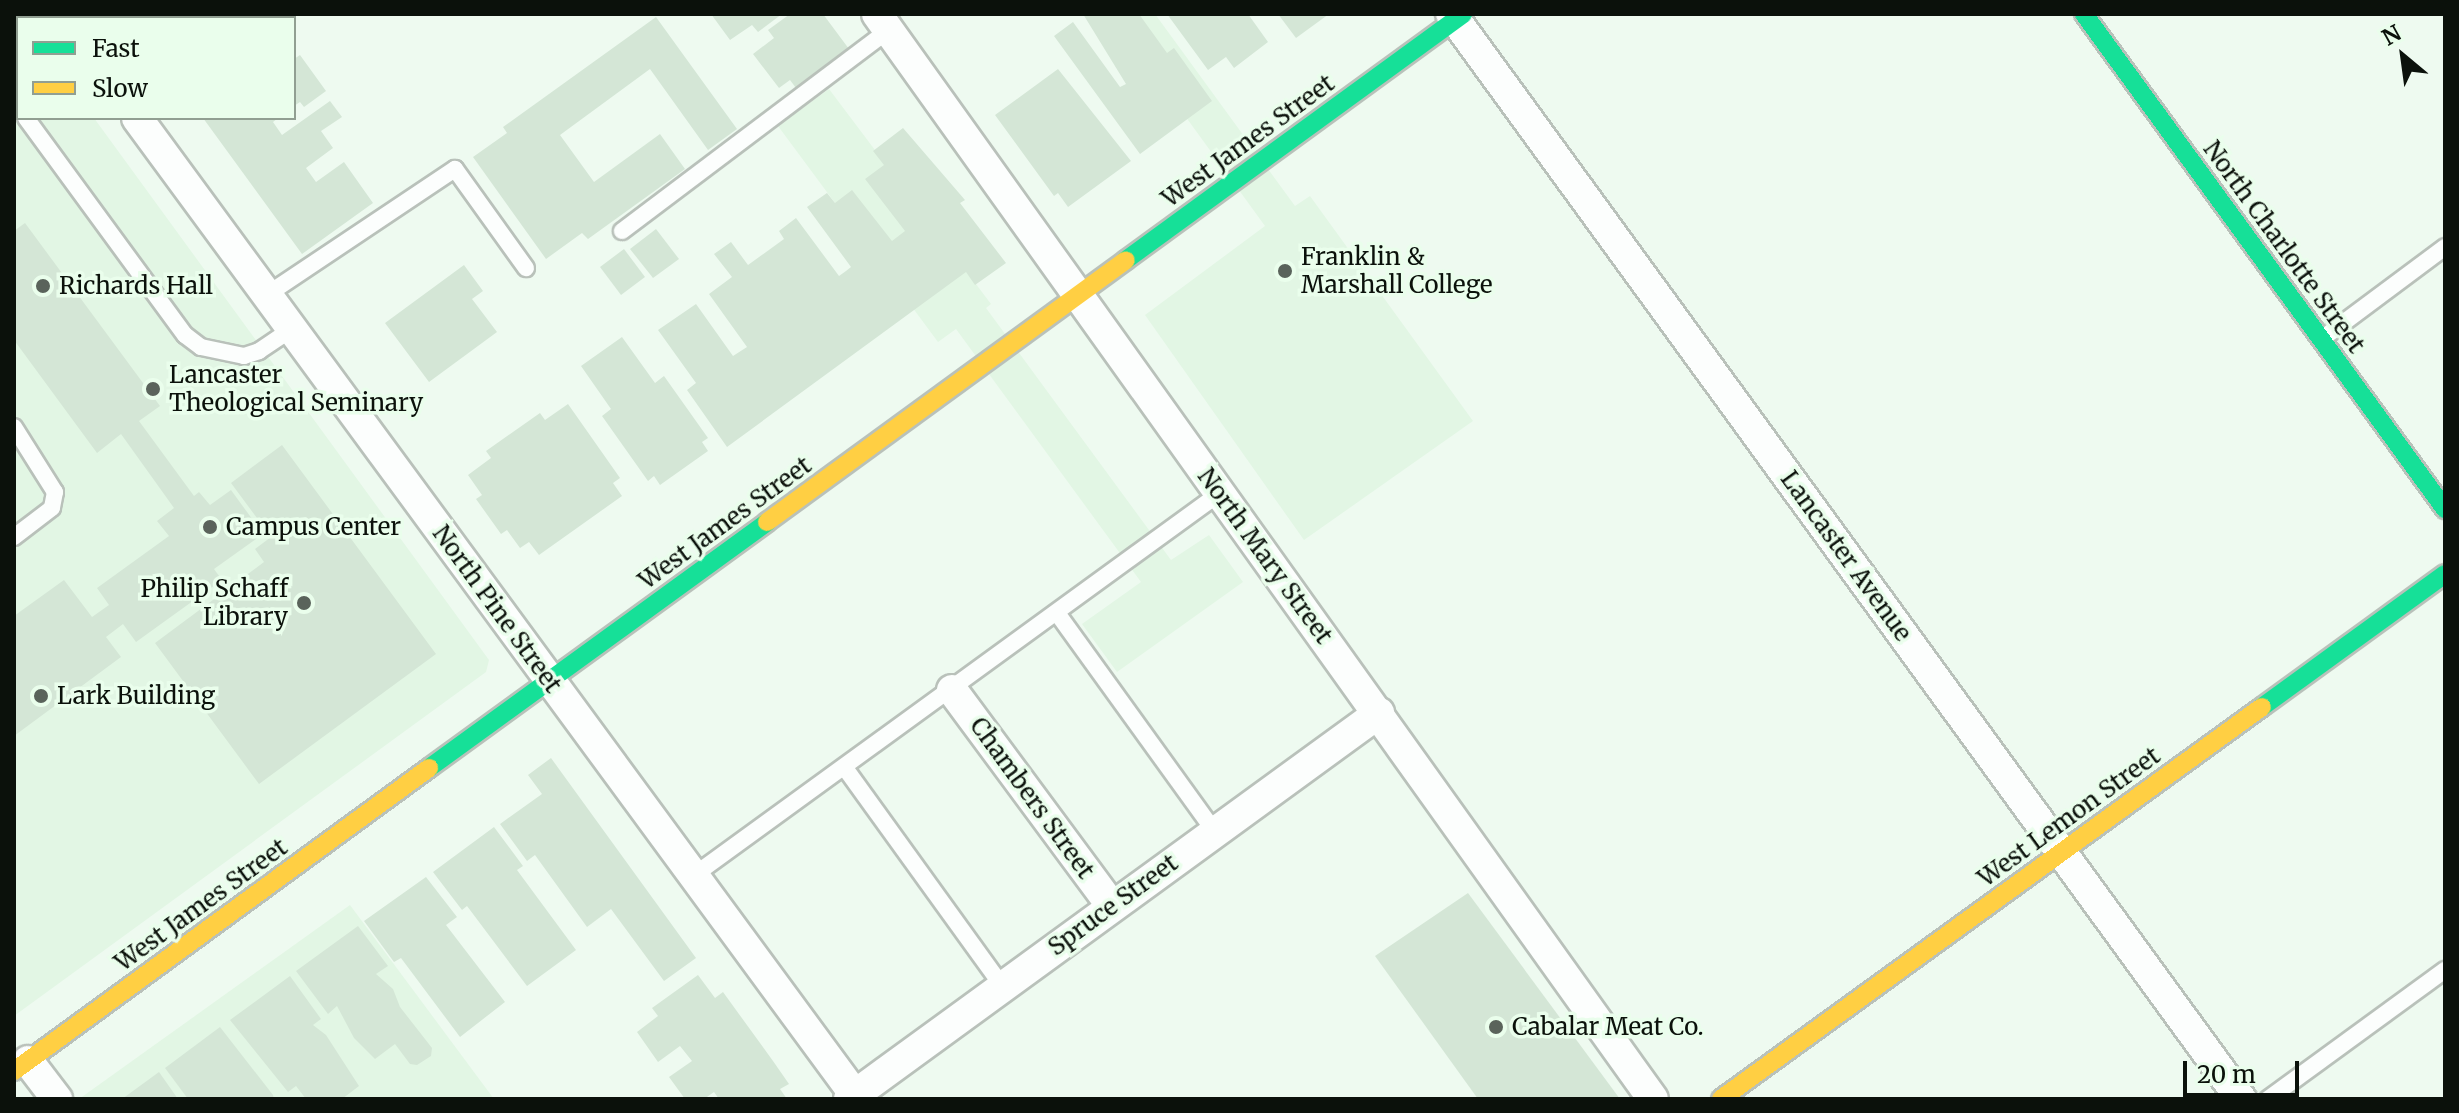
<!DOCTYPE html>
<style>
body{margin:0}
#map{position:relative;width:2459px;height:1113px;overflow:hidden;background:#eefaf0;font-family:Merriweather,serif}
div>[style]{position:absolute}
.built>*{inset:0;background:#e2f6e4}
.building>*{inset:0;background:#d4e6d6}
.roads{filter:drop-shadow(2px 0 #b9c1ba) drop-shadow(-2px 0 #b9c1ba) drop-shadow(0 2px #b9c1ba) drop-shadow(0 -2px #b9c1ba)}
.lane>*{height:16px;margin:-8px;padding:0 8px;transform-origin:8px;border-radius:8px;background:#fcfefd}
.street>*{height:30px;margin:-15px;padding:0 15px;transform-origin:15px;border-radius:15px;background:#fcfefd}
.fast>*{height:18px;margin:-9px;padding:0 9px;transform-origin:9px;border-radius:9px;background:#16e098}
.slow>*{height:18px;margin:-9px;padding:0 9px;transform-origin:9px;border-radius:9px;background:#ffcf43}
.dots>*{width:22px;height:22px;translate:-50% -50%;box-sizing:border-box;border:4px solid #eafeec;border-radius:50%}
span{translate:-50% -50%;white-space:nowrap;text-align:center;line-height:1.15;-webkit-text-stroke:7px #eafeec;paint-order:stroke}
.street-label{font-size:24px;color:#0b110b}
.poi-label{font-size:24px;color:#0b110b}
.left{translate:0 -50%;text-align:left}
.right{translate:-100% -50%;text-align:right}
.frame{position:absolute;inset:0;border:16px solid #0b110b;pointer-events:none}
.legend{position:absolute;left:16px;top:16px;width:280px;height:104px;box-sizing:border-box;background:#eafeec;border:2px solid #919f92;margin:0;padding:10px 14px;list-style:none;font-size:24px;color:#0b110b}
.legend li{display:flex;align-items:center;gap:16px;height:40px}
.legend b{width:40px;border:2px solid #919f92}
.north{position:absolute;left:2363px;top:16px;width:80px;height:80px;-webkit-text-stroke:6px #eafeec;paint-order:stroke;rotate:331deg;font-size:22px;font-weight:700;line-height:32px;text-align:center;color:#0b110b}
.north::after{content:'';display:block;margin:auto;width:28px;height:36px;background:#0b110b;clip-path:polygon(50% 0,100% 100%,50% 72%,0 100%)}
.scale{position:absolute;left:2183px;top:1061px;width:116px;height:36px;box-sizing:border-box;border:4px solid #0b110b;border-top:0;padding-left:10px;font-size:24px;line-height:28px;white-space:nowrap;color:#0b110b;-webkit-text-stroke:6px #eafeec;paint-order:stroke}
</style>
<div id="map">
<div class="built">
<i style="clip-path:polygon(14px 14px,21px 18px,18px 118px,94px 118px,489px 660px,486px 672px,14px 1016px)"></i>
<i style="clip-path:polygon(1111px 14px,1155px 14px,1295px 206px,1310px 196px,1473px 421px,1304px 540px,1145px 315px,1265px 226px)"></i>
<i style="clip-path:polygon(829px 89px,991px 304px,986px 308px,1171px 560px,1209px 535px,1243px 582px,1117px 672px,1082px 624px,1141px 582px,956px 329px,938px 342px,778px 126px)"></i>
<i style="clip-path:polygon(350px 905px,494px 1099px,79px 1099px)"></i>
</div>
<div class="building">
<i style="clip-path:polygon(127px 14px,230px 14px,225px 18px)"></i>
<i style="clip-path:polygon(711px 14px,782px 14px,758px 32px,752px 25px,730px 40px)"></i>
<i style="clip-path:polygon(790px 14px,823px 14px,849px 49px,796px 88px,790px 80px,779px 88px,753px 54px,774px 38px,768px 30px)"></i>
<i style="clip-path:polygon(1083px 14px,1139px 14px,1167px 53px,1174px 48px,1212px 101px,1140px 154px,1054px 36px,1073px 22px,1120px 87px,1126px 84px)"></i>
<i style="clip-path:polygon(1167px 14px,1248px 14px,1268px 42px,1234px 68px,1226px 57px,1208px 70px)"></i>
<i style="clip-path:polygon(1278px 14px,1329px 14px,1296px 38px)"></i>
<i style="clip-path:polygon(656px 17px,737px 129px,708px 150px,650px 69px,560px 135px,594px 182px,660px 134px,685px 169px,588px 239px,582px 233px,546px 259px,473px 157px,507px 133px,503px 127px)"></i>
<i style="clip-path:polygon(300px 55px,326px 91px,304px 107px,300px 102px,294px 106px,294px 59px)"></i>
<i style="clip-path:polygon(1058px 69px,1131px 161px,1068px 207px,1058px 193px,1054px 196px,995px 115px)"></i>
<i style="clip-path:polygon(330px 101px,342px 117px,321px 131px,333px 148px,306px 168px,316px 182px,344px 162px,373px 203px,302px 254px,203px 118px,278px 118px,273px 122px,282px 135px)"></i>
<i style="clip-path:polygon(903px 128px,965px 200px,960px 203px,1006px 263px,975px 285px,966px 272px,727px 447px,687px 390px,696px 383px,658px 330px,696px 304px,733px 356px,747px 347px,709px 294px,732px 277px,714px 254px,731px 242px,748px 265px,784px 239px,779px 231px,796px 218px,839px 276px,846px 271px,851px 267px,807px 207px,827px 193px,835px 203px,852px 190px,892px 241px,905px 231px,865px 179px,884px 165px,873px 151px)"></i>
<i style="clip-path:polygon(25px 223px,160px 406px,139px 421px,194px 496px,199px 492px,210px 505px,231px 490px,263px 534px,214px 569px,222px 580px,136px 642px,123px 624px,106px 637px,121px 657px,14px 736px,14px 616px,64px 580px,92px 617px,109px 605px,97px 588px,169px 536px,157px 521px,174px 508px,121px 434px,97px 453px,14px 340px,14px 231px)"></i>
<i style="clip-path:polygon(656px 229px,679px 259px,653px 278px,630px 249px)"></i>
<i style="clip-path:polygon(624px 249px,645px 277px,621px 295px,600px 267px)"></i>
<i style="clip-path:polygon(464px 265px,483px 291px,472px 299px,497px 332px,429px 382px,385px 323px)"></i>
<i style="clip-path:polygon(622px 337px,655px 383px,664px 376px,708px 438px,702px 442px,708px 451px,660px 485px,654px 476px,648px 481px,602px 416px,611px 409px,581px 366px)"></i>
<i style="clip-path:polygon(568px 404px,620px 478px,613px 483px,622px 496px,539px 555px,529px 542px,520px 548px,507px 530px,501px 534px,476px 499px,482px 495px,468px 475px,491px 458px,486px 451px,540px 413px,545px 420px)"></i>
<i style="clip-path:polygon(282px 445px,436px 654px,259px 784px,155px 643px,264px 562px,255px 549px,271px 537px,231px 483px)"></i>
<i style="clip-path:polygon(551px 758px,696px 958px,664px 981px,611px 909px,587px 927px,535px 855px,527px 861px,500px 824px,542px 794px,528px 775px)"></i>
<i style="clip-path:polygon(494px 827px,523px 866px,517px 870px,576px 950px,527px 986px,467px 906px,462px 910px,433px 872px)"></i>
<i style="clip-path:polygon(426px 877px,457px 917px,446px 925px,505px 1002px,460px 1037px,401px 958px,394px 962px,364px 921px)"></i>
<i style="clip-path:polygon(1468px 893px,1620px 1099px,1478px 1099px,1375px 956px)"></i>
<i style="clip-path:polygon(358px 926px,388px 966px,376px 974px,393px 989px,400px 1007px,432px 1048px,431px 1056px,417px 1065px,410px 1064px,395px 1044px,375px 1059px,354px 1038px,337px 1006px,328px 1014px,296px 971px)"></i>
<i style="clip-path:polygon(698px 975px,715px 998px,723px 992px,773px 1061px,789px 1084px,780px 1089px,787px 1099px,719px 1099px,714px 1092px,704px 1099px,685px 1099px,669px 1077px,692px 1061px,680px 1046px,658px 1062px,637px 1032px,658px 1016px,652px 1008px)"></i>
<i style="clip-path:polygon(290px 976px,321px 1019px,313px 1025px,326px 1035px,359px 1086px,342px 1099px,306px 1099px,296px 1086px,288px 1092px,230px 1020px)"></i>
<i style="clip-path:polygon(220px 1027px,273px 1095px,274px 1099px,188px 1099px,165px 1068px)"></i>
<i style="clip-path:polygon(159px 1072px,178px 1099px,122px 1099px)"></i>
</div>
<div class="roads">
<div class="lane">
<i style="left:14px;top:102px;width:7px;rotate:56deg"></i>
<i style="left:26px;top:118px;width:269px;rotate:53.8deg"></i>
<i style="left:185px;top:335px;width:20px;rotate:37deg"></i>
<i style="left:201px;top:347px;width:44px;rotate:11.8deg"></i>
<i style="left:244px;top:356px;width:16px;rotate:-18deg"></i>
<i style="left:259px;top:351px;width:41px;rotate:-34.1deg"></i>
<i style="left:622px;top:231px;width:334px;rotate:-37deg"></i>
<i style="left:268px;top:294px;width:225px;rotate:-33.8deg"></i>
<i style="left:455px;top:169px;width:122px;rotate:54.4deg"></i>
<i style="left:2323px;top:338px;width:152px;rotate:-36.7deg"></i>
<i style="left:14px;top:427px;width:77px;rotate:57.8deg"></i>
<i style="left:55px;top:492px;width:16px;rotate:101deg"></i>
<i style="left:52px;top:508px;width:48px;rotate:142.7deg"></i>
<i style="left:1057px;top:613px;width:269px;rotate:54.2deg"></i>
<i style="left:845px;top:768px;width:269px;rotate:54.2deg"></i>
<i style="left:693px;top:876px;width:651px;rotate:-36.01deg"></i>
<i style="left:2268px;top:1099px;width:219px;rotate:-36.1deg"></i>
</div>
<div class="street">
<i style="left:60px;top:14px;width:5px;rotate:53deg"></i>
<i style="left:877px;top:14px;width:1334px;rotate:54.43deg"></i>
<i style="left:1451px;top:14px;width:1342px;rotate:53.94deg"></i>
<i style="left:137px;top:118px;width:1217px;rotate:53.69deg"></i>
<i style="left:952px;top:690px;width:267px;rotate:53.5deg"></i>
<i style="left:28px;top:1061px;width:48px;rotate:52.7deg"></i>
<i style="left:849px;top:1099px;width:656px;rotate:-36.07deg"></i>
</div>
<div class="fast">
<i style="left:2084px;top:14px;width:613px;rotate:53.9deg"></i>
<i style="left:1126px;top:260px;width:417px;rotate:-36.1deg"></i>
<i style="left:2262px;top:707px;width:226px;rotate:-36deg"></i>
<i style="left:429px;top:768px;width:418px;rotate:-36deg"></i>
</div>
<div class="slow">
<i style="left:767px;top:522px;width:444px;rotate:-36.1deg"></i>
<i style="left:14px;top:1071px;width:514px;rotate:-36.13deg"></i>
<i style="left:1721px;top:1099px;width:668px;rotate:-35.93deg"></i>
</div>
</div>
<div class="dots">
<i style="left:1285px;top:271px;background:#5a635b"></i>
<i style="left:43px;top:286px;background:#5a635b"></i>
<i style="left:153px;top:389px;background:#5a635b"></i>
<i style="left:210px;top:527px;background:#5a635b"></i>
<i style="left:304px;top:603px;background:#5a635b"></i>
<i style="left:41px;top:696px;background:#5a635b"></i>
<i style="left:1496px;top:1027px;background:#5a635b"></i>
</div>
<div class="street-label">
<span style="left:1248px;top:141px;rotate:-36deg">West James Street</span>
<span style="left:2284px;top:247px;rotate:54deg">North Charlotte Street</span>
<span style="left:725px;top:523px;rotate:-36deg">West James Street</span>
<span style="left:1265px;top:556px;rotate:54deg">North Mary Street</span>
<span style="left:1846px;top:556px;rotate:54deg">Lancaster Avenue</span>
<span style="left:497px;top:609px;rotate:54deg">North Pine Street</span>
<span style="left:1032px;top:798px;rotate:54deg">Chambers Street</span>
<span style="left:2069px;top:817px;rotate:-36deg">West Lemon Street</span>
<span style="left:201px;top:905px;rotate:-36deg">West James Street</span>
<span style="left:1113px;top:905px;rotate:-36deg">Spruce Street</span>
</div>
<div class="poi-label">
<span class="left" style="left:1301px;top:271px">Franklin &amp;<br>Marshall College</span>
<span class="left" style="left:59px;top:286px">Richards Hall</span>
<span class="left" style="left:169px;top:389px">Lancaster<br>Theological Seminary</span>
<span class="left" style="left:226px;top:527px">Campus Center</span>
<span class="right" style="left:288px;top:603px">Philip Schaff<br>Library</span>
<span class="left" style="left:57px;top:696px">Lark Building</span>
<span class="left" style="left:1512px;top:1027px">Cabalar Meat Co.</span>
</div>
<div class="frame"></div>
<ul class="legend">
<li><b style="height:10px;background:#16e098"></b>Fast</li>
<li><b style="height:10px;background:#ffcf43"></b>Slow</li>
</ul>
<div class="north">N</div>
<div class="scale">20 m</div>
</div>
